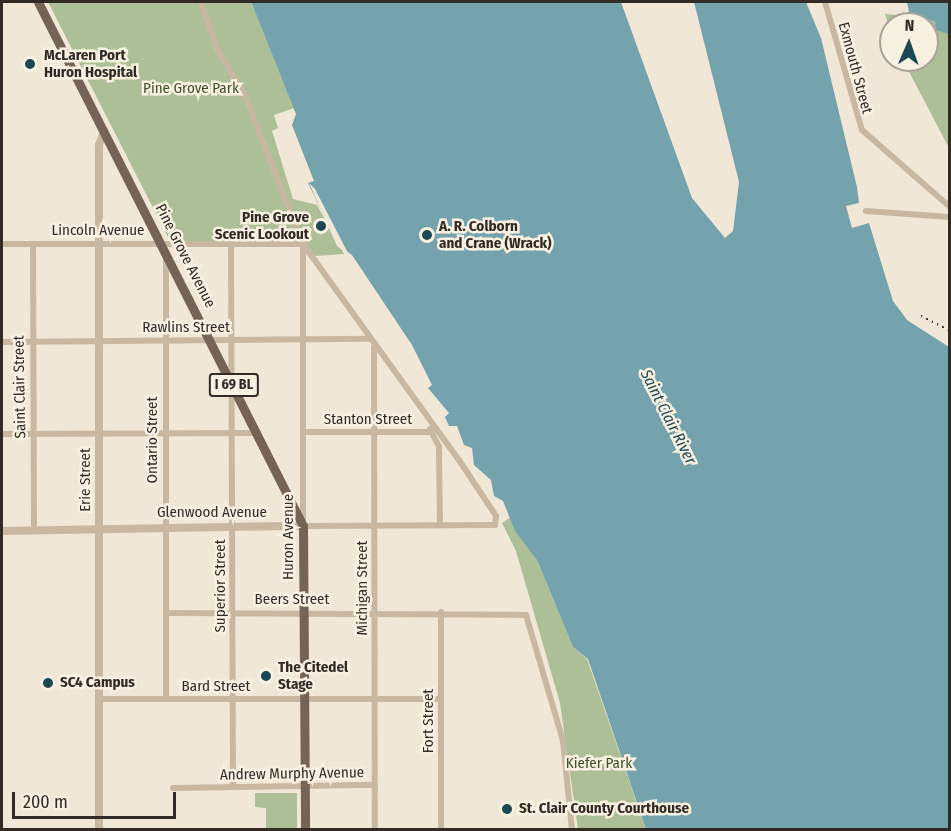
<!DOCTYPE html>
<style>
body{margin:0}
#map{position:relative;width:951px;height:831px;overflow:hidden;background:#f0e7d6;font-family:"Fira Sans Condensed",sans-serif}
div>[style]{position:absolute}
.green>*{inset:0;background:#acbf97}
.water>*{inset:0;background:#75a3ad}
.pier>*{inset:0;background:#f0e7d6}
.minor>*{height:6px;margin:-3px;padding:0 3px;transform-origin:3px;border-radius:3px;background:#c8b8a2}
.tertiary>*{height:8px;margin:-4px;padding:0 4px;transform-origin:4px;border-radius:4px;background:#c8b8a2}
.primary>*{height:9px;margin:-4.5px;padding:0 4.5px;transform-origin:4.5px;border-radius:4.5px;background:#756455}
.rail>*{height:1.5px;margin-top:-0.75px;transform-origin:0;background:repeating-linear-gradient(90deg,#322b25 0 1.5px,transparent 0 6px)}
.dots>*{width:16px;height:16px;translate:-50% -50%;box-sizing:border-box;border:3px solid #f8f1e2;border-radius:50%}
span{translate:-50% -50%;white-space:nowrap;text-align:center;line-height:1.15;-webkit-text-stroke:5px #f8f1e2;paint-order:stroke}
.shield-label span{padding:2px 4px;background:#f8f1e2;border:2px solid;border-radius:4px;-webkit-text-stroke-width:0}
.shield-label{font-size:14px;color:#322b25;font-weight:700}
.poi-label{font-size:15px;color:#322b25;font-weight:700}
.left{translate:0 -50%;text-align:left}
.right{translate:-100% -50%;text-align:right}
.street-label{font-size:15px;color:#322b25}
.park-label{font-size:15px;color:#3d5029}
.water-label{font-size:16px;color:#1b4853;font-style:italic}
.frame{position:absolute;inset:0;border:3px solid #322b25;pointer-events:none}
.north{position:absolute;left:879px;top:12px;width:60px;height:60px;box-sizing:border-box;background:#f8f1e2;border:2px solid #a9a296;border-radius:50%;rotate:2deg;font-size:16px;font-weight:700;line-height:24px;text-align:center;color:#322b25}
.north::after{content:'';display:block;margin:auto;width:21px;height:27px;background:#1b4853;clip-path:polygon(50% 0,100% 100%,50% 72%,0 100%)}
.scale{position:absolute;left:12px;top:792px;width:164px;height:27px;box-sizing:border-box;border:3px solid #322b25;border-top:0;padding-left:8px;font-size:18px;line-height:21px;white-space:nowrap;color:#322b25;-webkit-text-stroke:4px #f8f1e2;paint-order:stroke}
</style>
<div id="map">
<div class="green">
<i style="clip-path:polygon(48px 2px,251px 2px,294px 108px,274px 115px,278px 128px,272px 131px,293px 199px,317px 205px,344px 254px,315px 256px,305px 242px,170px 241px)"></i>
<i style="clip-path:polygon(885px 14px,949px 19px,949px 148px,903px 60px,927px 60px,927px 24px,891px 24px,891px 33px)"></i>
<i style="clip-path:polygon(511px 517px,537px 560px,573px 647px,587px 659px,646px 829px,578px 829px,560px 703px,516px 551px,502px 523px)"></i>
<i style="clip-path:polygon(255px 793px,297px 793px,297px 829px,266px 829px,266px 808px,255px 807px)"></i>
</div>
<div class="water">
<i style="clip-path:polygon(251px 2px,621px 2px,692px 198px,725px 238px,733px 231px,739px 182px,694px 2px,806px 2px,821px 38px,857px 187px,859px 203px,846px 206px,852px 228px,869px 223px,893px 301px,907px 320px,949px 347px,949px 829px,646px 829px,588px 659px,573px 647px,537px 560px,515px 531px,503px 501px,494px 496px,491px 480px,474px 465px,472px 448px,464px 445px,457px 426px,449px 426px,445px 417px,449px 413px,428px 388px,432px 385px,412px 345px,352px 255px,338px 245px,308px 183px,314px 181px,292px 125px,296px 114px)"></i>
<i style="clip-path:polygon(907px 2px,949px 2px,949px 34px,936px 30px,935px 21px,910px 17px)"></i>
</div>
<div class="pier">
<i style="clip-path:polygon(309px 183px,315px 189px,349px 255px,337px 246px)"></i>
</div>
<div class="minor">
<i style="left:201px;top:2px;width:50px;rotate:71.2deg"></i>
<i style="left:217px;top:49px;width:55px;rotate:59.2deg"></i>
<i style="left:245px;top:96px;width:159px;rotate:68.6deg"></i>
<i style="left:303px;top:244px;width:266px;rotate:54.2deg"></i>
<i style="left:459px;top:460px;width:67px;rotate:56.5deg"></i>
<i style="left:496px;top:516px;width:9px;rotate:96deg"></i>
<i style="left:495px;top:525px;width:192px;rotate:179.7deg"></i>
<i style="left:303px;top:526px;width:282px;rotate:-90deg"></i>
<i style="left:825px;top:2px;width:133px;rotate:73.9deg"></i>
<i style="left:862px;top:130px;width:117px;rotate:41.2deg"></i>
<i style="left:866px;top:211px;width:84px;rotate:4.1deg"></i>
<i style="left:231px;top:243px;width:543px;rotate:89.79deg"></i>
<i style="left:2px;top:244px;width:301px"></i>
<i style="left:33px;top:244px;width:286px;rotate:89.8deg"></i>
<i style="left:166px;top:259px;width:440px;rotate:90deg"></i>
<i style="left:2px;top:342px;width:368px;rotate:-0.5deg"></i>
<i style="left:374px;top:347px;width:483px;rotate:89.9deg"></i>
<i style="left:430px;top:429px;width:20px;rotate:63deg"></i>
<i style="left:439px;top:447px;width:78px;rotate:89.3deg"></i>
<i style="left:303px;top:432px;width:129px"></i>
<i style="left:2px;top:434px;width:256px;rotate:-0.2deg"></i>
<i style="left:441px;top:612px;width:218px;rotate:90deg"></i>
<i style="left:166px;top:613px;width:360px;rotate:0.3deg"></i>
<i style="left:526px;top:615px;width:131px;rotate:73.6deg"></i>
<i style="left:563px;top:741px;width:89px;rotate:84.2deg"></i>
<i style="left:99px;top:699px;width:342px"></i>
<i style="left:173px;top:788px;width:202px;rotate:-0.9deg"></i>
</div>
<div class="tertiary">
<i style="left:2px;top:531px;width:301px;rotate:-1deg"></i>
<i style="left:99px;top:830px;width:685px;rotate:-90deg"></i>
<i style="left:99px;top:145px;width:15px;rotate:-70deg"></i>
</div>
<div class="primary">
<i style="left:38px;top:2px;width:587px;rotate:63.17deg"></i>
<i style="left:303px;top:526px;width:304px;rotate:89.6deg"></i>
</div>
<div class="rail">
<i style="left:921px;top:316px;width:33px;rotate:27deg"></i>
</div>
<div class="dots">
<i style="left:30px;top:64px;background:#1b4853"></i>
<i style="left:321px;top:226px;background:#1b4853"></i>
<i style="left:427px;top:235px;background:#1b4853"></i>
<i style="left:266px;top:676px;background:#1b4853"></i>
<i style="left:48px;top:683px;background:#1b4853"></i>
<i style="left:507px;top:809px;background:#1b4853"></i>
</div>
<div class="shield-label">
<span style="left:234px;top:385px">I 69 BL</span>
</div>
<div class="poi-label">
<span class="left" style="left:44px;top:64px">McLaren Port<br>Huron Hospital</span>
<span class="right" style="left:309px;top:226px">Pine Grove<br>Scenic Lookout</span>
<span class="left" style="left:439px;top:235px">A. R. Colborn<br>and Crane (Wrack)</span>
<span class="left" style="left:278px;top:676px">The Citedel<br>Stage</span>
<span class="left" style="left:60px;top:683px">SC4 Campus</span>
<span class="left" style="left:519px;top:809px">St. Clair County Courthouse</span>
</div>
<div class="street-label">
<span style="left:855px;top:68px;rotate:75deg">Exmouth Street</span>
<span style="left:98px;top:231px">Lincoln Avenue</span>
<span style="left:185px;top:256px;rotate:63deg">Pine Grove Avenue</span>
<span style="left:186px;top:328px">Rawlins Street</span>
<span style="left:20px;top:387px;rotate:-91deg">Saint Clair Street</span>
<span style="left:368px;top:420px">Stanton Street</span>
<span style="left:153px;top:440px;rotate:-90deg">Ontario Street</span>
<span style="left:86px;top:480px;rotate:-90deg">Erie Street</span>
<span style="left:212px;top:513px">Glenwood Avenue</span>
<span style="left:289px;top:537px;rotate:-90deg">Huron Avenue</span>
<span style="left:221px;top:586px;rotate:-90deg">Superior Street</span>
<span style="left:363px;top:588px;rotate:-90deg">Michigan Street</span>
<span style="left:292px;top:600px">Beers Street</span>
<span style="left:216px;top:687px">Bard Street</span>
<span style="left:429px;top:721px;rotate:-90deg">Fort Street</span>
<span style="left:292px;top:774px;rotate:-1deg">Andrew Murphy Avenue</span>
</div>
<div class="park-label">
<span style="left:191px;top:89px">Pine Grove Park</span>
<span style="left:599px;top:764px">Kiefer Park</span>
</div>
<div class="water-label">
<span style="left:668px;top:417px;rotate:63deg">Saint Clair River</span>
</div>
<div class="frame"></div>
<div class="north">N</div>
<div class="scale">200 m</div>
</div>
